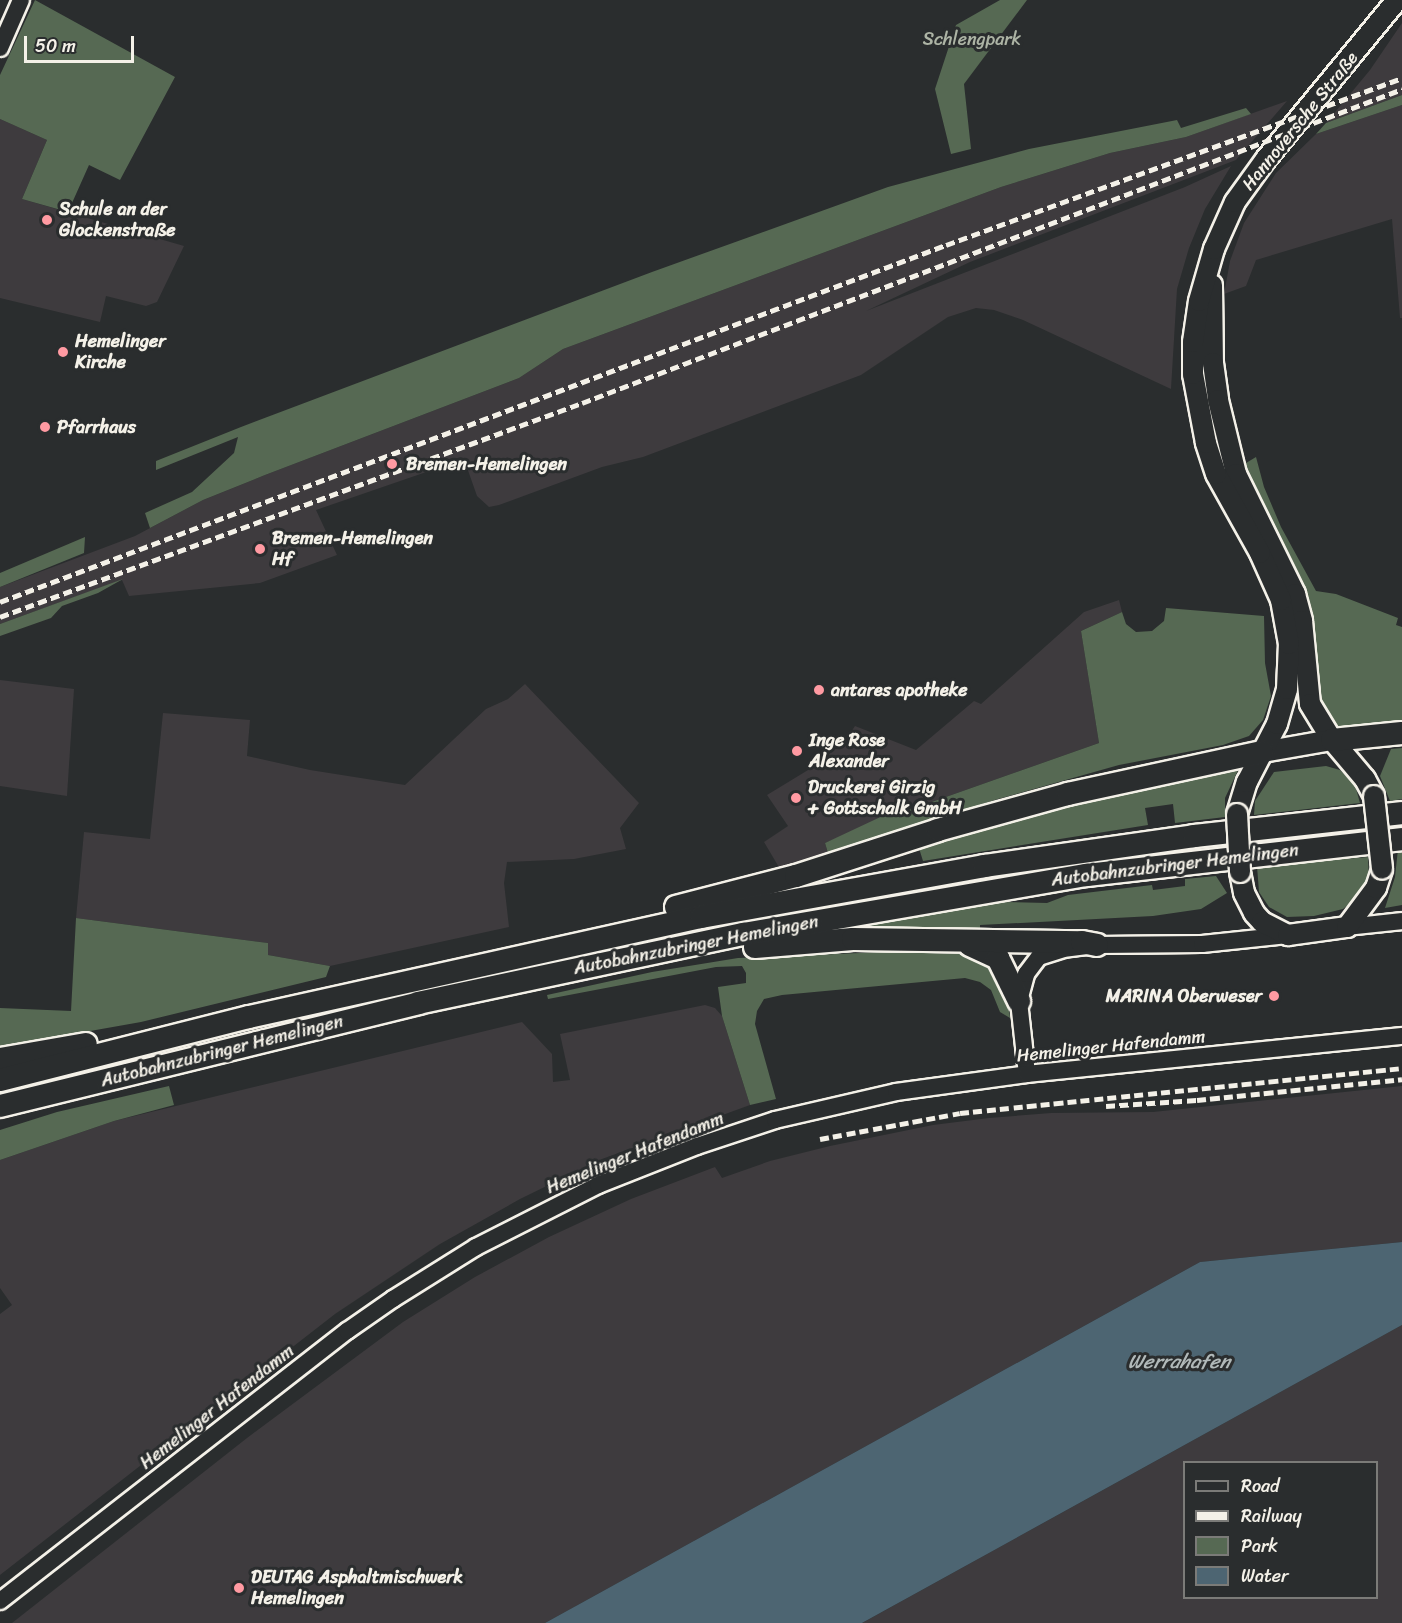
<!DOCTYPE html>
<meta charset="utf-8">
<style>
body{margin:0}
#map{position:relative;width:1402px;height:1623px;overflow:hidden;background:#2a2d2e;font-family:Sriracha,sans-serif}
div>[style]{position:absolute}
.built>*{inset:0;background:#3e3b3e}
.green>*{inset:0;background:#566953}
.water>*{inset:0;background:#4d6572}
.roads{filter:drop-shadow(2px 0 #f4f1e8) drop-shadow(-2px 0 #f4f1e8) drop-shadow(0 2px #f4f1e8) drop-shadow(0 -2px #f4f1e8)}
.minor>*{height:16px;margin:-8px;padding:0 8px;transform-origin:8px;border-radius:8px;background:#2a2d2e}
.major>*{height:20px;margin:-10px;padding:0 10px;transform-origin:10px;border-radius:10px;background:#2a2d2e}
.highway>*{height:22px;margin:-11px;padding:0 11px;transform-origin:11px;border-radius:11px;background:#2a2d2e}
.rail>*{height:4.5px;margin-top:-2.25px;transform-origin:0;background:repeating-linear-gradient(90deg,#f4f1e8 0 9px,transparent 0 13.5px)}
.bridges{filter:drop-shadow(2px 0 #f4f1e8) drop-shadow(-2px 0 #f4f1e8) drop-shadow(0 2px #f4f1e8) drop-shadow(0 -2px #f4f1e8)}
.major-bridge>*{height:20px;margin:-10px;padding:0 10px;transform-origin:10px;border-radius:10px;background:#2a2d2e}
.dots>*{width:16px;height:16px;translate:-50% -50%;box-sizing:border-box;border:3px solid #2a2d2e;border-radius:50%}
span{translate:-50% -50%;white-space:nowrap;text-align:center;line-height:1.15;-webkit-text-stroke:6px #2a2d2e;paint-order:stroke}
.park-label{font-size:18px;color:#adb4a5}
.street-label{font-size:18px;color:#f4f1e8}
.poi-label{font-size:18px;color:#f4f1e8;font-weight:700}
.left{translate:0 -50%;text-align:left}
.right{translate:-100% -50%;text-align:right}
.water-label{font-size:20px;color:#b1b9b9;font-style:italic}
.legend{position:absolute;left:1183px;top:1461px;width:195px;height:138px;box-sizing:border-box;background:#2a2d2e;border:2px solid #7b7b78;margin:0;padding:8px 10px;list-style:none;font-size:18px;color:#f4f1e8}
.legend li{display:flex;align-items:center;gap:12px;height:30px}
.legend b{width:30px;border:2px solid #7b7b78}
.scale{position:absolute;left:24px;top:36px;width:110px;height:27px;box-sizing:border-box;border:3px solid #f4f1e8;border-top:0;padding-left:8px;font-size:18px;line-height:21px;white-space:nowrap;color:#f4f1e8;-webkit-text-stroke:4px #2a2d2e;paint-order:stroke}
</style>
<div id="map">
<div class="built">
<i style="clip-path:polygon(1402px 23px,1402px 95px,1326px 123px,1370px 70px)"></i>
<i style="clip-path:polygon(1287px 101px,1236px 160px,970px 262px,866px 311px,1185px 187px,1231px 166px,1205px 209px,1189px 248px,1177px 289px,1171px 389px,1023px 320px,994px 310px,976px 308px,948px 317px,861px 375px,643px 457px,602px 467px,499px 505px,489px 507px,477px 496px,464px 459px,316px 510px,337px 555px,260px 583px,129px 596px,122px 580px,0 624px,0 587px,135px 536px,203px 500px,265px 475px,519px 378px,563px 349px,1001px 187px,1110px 153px,1186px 137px)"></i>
<i style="clip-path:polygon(1402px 105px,1402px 318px,1400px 318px,1392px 219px,1256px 260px,1246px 286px,1224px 294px,1230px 261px,1244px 223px,1276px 173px,1316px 134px)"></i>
<i style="clip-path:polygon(0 119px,47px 140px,22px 199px,184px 246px,157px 302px,146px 306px,106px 296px,100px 322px,0 298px)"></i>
<i style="clip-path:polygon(1119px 600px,1122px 612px,1081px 631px,1099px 743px,892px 816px,825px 843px,828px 853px,780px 869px,764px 842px,788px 826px,767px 795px,813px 767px,845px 741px,855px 726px,916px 750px,974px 701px,981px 704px,1084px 612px)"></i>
<i style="clip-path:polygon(0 680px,74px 689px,67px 796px,0 786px)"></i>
<i style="clip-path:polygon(525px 684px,639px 803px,620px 828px,626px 849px,574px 859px,507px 862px,504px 883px,509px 927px,330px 966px,268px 955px,268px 943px,76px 918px,84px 832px,150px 839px,163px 713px,250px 720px,247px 756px,310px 770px,405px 785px,486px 709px,508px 699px)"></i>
<i style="clip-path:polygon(705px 1005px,715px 1008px,722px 1016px,750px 1105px,602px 1159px,520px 1199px,440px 1244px,335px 1314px,0 1575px,0 1314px,12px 1305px,0 1288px,0 1160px,114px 1121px,522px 1022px,552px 1054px,553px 1082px,570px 1080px,560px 1034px)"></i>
<i style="clip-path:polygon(1402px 1086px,1402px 1242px,1200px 1262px,545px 1623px,12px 1623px,247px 1438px,403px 1322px,475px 1277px,549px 1237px,631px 1199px,715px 1167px,722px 1178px,770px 1161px,830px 1146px,933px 1125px,989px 1118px,1051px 1113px,1153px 1112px)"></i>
<i style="clip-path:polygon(evenodd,1402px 1325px,1402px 1623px,862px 1623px,864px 1622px,1402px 1325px,1184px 1462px,1376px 1462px,1376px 1598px,1184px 1598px,1184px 1462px)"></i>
</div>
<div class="green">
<i style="clip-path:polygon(35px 0,175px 77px,120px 180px,89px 165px,68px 212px,22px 199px,47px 140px,0 119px,0 75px)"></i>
<i style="clip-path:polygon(1000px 0,1027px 0,964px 84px,971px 149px,951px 154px,935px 89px,956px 25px)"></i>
<i style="clip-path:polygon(1402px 95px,1402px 105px,1316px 134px,1326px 123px)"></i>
<i style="clip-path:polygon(1246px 108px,1251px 114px,1186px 137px,1110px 153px,1001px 187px,563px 349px,519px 378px,265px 475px,203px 500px,150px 528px,145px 513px,192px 492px,234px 453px,238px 437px,156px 470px,156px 461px,241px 427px,652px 272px,888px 187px,1029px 149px,1177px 120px,1181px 128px)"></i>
<i style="clip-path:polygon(1256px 457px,1264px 487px,1281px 527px,1316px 591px,1336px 594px,1398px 618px,1396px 625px,1402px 627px,1402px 725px,1337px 728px,1318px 704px,1241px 466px)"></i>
<i style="clip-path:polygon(85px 537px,84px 553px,0 587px,0 573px)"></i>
<i style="clip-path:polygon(123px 579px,98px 593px,62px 606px,51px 618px,0 636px,0 624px)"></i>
<i style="clip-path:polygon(1166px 608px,1264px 616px,1265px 663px,1271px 696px,1263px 720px,1249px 736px,1223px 745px,1119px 765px,998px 799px,828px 853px,825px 843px,889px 813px,892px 816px,1099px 743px,1081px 631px,1122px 612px,1126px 624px,1136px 632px,1152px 631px,1164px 621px)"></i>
<i style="clip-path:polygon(1402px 748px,1402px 799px,1390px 801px,1380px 776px,1391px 749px)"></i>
<i style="clip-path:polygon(1241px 764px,1225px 798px,1225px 817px,1175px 823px,1173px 804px,1145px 808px,1148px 825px,923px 861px,918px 845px,1080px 800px)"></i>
<i style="clip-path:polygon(1326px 766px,1340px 770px,1355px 785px,1360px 803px,1254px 815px,1255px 801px,1274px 772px)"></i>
<i style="clip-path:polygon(1398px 849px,1402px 849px,1402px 905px,1385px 908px,1395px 877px)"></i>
<i style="clip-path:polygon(1368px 857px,1369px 880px,1359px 896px,1343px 909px,1314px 916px,1287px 917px,1269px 907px,1259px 892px,1257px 866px)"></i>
<i style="clip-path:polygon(1216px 876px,1227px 893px,1201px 909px,1153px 916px,980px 925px,980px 935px,804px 930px,1012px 896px,1003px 902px,1047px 903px,1068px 895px,1152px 885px,1153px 890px,1185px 886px,1185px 879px)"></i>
<i style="clip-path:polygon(76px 918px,268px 943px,268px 955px,330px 966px,326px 977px,141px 1022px,0 1047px,0 1008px,71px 1011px)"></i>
<i style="clip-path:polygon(884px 952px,968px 954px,985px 959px,1008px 998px,1010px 1018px,1000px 1012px,991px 990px,980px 982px,965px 978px,782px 995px,764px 999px,757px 1011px,755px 1024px,776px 1099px,750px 1105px,722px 1016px,718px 987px,746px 983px,746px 973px,742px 966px,716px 967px,548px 999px,547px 995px,652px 972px,738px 958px)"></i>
<i style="clip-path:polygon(169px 1086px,174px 1105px,114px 1121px,0 1160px,0 1130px,57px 1112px)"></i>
</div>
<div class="water">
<i style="clip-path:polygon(1402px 1242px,1402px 1325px,862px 1623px,545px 1623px,1200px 1262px)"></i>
</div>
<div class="roads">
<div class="minor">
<i style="left:0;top:48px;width:52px;rotate:-66.4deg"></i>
<i style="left:1347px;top:927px;width:55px;rotate:-6.2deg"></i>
<i style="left:1027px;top:1074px;width:73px;rotate:-96.3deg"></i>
<i style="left:1019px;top:1001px;width:28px;rotate:-75deg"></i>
<i style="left:1026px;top:974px;width:21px;rotate:-53deg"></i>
<i style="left:1039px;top:957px;width:25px;rotate:-18deg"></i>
<i style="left:1063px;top:949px;width:34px;rotate:-7deg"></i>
<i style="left:1097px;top:945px;width:105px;rotate:-0.5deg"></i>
<i style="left:1202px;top:944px;width:86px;rotate:-6deg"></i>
<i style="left:0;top:1601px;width:440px;rotate:-37.9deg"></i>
<i style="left:347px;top:1331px;width:56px;rotate:-34.8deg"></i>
<i style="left:393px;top:1299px;width:98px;rotate:-32.1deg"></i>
<i style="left:476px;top:1247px;width:137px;rotate:-26.9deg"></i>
<i style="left:598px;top:1185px;width:106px;rotate:-21.5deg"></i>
<i style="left:697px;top:1146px;width:82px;rotate:-18.4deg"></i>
<i style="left:775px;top:1120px;width:124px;rotate:-13deg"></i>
<i style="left:896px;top:1092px;width:132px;rotate:-7.8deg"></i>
<i style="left:1027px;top:1074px;width:377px;rotate:-5.8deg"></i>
</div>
<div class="major">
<i style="left:1212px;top:285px;width:78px;rotate:89.3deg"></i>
<i style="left:1213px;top:363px;width:37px;rotate:82deg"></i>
<i style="left:1218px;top:400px;width:76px;rotate:76.3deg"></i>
<i style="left:1236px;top:474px;width:134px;rotate:63.8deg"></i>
<i style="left:1295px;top:594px;width:28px;rotate:75deg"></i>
<i style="left:1302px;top:621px;width:83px;rotate:84.5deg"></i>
<i style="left:1310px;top:704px;width:42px;rotate:58.6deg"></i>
<i style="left:1332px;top:740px;width:51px;rotate:49.8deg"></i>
<i style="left:1365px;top:779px;width:19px;rotate:62deg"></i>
<i style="left:1263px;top:752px;width:70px;rotate:-9.9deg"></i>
<i style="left:1237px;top:814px;width:34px;rotate:-73deg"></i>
<i style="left:1247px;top:782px;width:65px;rotate:-62.7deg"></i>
<i style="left:1277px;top:724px;width:36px;rotate:-74deg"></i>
<i style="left:1287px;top:689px;width:45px;rotate:-87.5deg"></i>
<i style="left:1289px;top:644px;width:45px;rotate:-100.3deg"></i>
<i style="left:1281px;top:600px;width:51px;rotate:-114.1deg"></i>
<i style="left:1260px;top:553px;width:90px;rotate:-119.1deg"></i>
<i style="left:1216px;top:474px;width:33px;rotate:-108deg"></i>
<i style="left:1206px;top:443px;width:70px;rotate:-100.7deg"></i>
<i style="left:1193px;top:374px;width:32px;rotate:-90deg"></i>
<i style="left:1193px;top:342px;width:41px;rotate:-81.7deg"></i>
<i style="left:1199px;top:301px;width:54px;rotate:-73.9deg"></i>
<i style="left:1214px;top:249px;width:51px;rotate:-65.9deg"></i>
<i style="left:1235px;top:202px;width:53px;rotate:-54.2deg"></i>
<i style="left:1266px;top:159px;width:206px;rotate:-50.5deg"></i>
<i style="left:1240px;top:872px;width:21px;rotate:79deg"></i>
<i style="left:1244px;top:893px;width:22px;rotate:63deg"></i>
<i style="left:1254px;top:913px;width:12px;rotate:48deg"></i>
<i style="left:1262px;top:922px;width:29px;rotate:27deg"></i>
<i style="left:1288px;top:935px;width:60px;rotate:-7.7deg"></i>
<i style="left:1347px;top:927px;width:49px;rotate:-53.4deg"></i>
<i style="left:1376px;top:888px;width:20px;rotate:-72deg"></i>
</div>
<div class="highway">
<i style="left:1332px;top:740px;width:70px;rotate:-5.7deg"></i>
<i style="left:676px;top:907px;width:124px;rotate:-14.5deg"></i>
<i style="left:796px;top:876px;width:149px;rotate:-17.9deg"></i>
<i style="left:938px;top:830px;width:135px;rotate:-15.5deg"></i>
<i style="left:1068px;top:794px;width:199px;rotate:-12.2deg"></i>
<i style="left:970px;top:945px;width:31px;rotate:25deg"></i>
<i style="left:998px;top:958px;width:48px;rotate:64deg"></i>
<i style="left:755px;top:947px;width:98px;rotate:-4.7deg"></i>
<i style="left:853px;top:939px;width:229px;rotate:0.8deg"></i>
<i style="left:1082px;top:942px;width:15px;rotate:11deg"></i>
<i style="left:0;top:1059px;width:87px;rotate:-9.9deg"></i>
<i style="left:0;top:1080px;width:257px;rotate:-14.2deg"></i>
<i style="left:249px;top:1017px;width:463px;rotate:-12.5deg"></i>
<i style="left:701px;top:917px;width:288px;rotate:-10.2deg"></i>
<i style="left:984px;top:866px;width:212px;rotate:-8.1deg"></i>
<i style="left:1194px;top:836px;width:209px;rotate:-6.3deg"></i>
<i style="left:0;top:1106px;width:431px;rotate:-13.8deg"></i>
<i style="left:418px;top:1003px;width:333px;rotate:-12deg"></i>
<i style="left:744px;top:934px;width:348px;rotate:-9.8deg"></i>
<i style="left:1087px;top:875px;width:317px;rotate:-6.5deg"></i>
</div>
</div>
<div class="rail">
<i style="left:0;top:602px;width:1011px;rotate:-20.68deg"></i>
<i style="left:946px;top:245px;width:486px;rotate:-20.1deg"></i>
<i style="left:0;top:617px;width:620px;rotate:-20.19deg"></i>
<i style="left:582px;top:403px;width:878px;rotate:-20.95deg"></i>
<i style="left:1106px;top:1106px;width:91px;rotate:-3.8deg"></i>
<i style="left:1197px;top:1100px;width:206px;rotate:-5.8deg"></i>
<i style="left:820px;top:1139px;width:142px;rotate:-10.5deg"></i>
<i style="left:960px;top:1113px;width:444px;rotate:-5.8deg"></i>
</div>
<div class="bridges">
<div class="major-bridge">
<i style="left:1374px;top:796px;width:73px;rotate:83.7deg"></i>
<i style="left:1237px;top:814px;width:58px;rotate:87deg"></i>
</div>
</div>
<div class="dots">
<i style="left:47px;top:220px;background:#ff9aa2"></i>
<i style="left:63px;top:352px;background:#ff9aa2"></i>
<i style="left:45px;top:427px;background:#ff9aa2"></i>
<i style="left:392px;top:464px;background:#ff9aa2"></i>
<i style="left:260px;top:549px;background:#ff9aa2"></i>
<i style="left:819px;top:690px;background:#ff9aa2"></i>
<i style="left:797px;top:751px;background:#ff9aa2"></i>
<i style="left:796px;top:798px;background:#ff9aa2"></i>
<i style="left:1274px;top:996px;background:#ff9aa2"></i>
<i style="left:239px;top:1588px;background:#ff9aa2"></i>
</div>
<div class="park-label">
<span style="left:972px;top:39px">Schlengpark</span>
</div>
<div class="street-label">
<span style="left:1300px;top:121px;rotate:-51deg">Hannoversche Straße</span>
<span style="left:1175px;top:865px;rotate:-7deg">Autobahnzubringer Hemelingen</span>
<span style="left:696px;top:945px;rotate:-11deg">Autobahnzubringer Hemelingen</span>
<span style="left:1111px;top:1046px;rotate:-6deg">Hemelinger Hafendamm</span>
<span style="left:222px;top:1051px;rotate:-14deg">Autobahnzubringer Hemelingen</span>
<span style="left:635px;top:1153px;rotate:-22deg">Hemelinger Hafendamm</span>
<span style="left:217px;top:1407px;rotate:-38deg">Hemelinger Hafendamm</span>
</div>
<div class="poi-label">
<span class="left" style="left:59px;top:220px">Schule an der<br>Glockenstraße</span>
<span class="left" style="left:75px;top:352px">Hemelinger<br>Kirche</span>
<span class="left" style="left:57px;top:427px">Pfarrhaus</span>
<span class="left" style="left:406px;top:464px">Bremen-Hemelingen</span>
<span class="left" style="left:272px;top:549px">Bremen-Hemelingen<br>Hf</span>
<span class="left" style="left:831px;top:690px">antares apotheke</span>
<span class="left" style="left:809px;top:751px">Inge Rose<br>Alexander</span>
<span class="left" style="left:808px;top:798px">Druckerei Girzig<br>+ Gottschalk GmbH</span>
<span class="right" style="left:1262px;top:996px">MARINA Oberweser</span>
<span class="left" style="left:251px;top:1588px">DEUTAG Asphaltmischwerk<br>Hemelingen</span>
</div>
<div class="water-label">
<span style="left:1179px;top:1361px">Werrahafen</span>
</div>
<ul class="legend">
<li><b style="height:8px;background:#2a2d2e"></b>Road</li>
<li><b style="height:8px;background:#f4f1e8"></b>Railway</li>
<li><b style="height:16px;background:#566953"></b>Park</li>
<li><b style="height:16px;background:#4d6572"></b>Water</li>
</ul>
<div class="scale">50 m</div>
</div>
